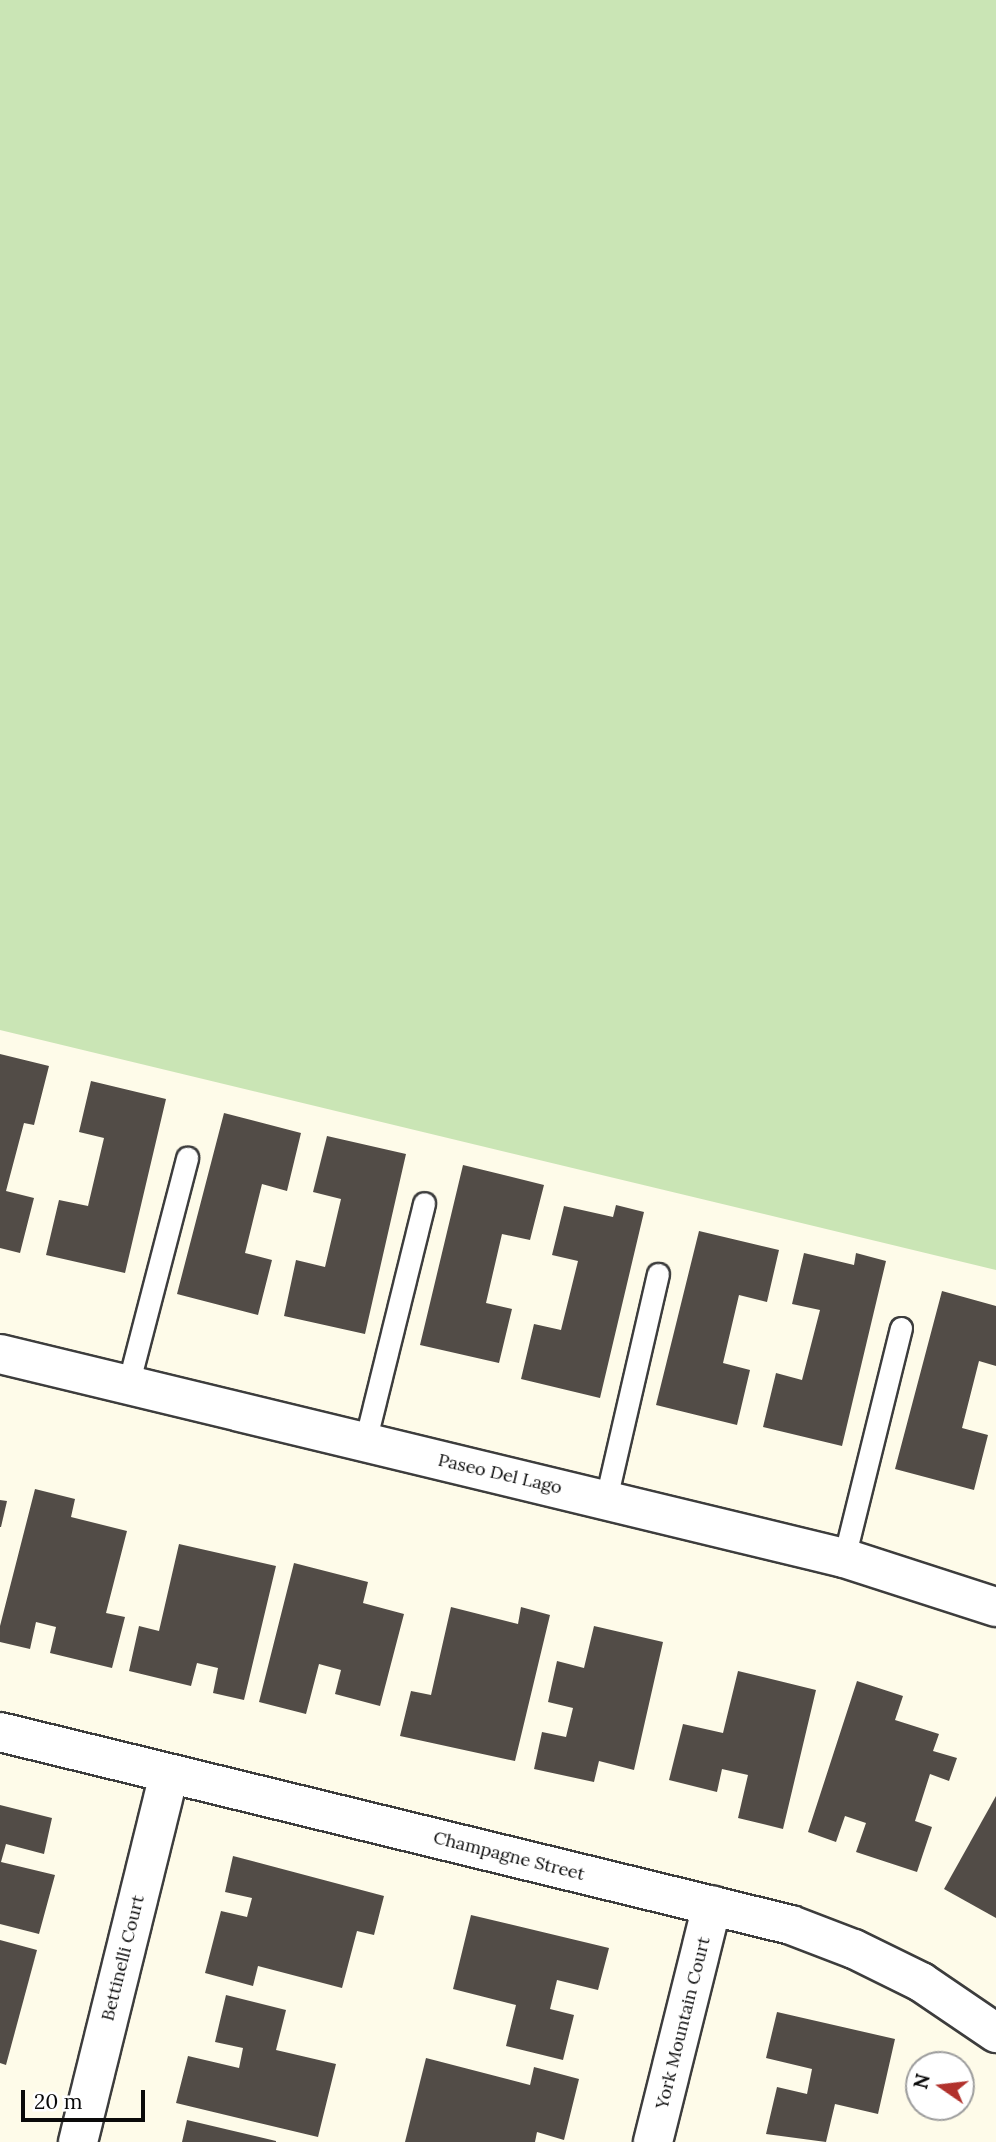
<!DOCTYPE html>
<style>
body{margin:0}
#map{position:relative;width:996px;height:2142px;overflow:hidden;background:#fefbe9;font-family:Lora,serif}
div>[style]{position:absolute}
.green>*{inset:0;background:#cae5b5}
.building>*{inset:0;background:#524c47}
.roads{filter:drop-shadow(2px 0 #3d3d3d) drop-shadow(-2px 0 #3d3d3d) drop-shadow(0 2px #3d3d3d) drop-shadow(0 -2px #3d3d3d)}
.service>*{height:21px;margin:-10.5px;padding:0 10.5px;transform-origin:10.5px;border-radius:10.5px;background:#fff}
.minor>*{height:38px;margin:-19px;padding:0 19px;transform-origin:19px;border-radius:19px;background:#fff}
.tertiary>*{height:38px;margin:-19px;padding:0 19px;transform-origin:19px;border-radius:19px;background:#fff}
span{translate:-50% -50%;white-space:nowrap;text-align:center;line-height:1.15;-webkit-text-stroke:7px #fff;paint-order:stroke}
.street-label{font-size:18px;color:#0a0a0a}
.north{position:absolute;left:905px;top:2051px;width:70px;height:70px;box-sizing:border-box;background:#fff;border:2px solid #9d9d9d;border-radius:50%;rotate:284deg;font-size:19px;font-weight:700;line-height:28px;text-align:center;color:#0a0a0a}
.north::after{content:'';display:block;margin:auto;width:24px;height:32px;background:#b1312c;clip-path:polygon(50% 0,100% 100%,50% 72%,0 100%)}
.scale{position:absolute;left:21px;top:2090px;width:124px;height:32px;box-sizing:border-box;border:4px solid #0a0a0a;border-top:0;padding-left:9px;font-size:21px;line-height:24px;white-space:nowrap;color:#0a0a0a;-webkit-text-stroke:5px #fff;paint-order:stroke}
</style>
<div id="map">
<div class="green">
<i style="clip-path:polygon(0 0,996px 0,996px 1270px,0 1030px)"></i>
</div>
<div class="building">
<i style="clip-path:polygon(0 1054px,49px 1066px,34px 1125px,24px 1123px,6px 1191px,34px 1198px,20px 1253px,0 1248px)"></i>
<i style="clip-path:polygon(91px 1081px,166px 1099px,125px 1273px,46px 1255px,59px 1200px,88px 1206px,104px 1138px,79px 1132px)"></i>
<i style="clip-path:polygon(224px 1113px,301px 1133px,287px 1191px,262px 1184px,245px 1253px,272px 1260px,258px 1315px,177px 1294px)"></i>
<i style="clip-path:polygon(327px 1136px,406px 1154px,365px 1334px,284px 1316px,296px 1260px,325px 1267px,341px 1199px,313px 1192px)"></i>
<i style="clip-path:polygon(463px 1165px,544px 1185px,530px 1240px,502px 1234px,486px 1303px,512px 1309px,499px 1363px,420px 1345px)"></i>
<i style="clip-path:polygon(616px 1205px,644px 1212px,600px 1398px,521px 1379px,534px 1324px,561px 1330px,578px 1261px,552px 1255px,564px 1206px,613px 1217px)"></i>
<i style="clip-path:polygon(699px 1231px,779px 1250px,767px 1302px,739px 1295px,723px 1363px,750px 1370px,737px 1425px,656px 1405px)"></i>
<i style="clip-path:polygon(804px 1253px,854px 1265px,856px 1253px,886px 1261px,842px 1446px,763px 1427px,776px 1373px,802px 1380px,820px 1310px,792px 1304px)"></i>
<i style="clip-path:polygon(942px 1291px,996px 1306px,996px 1366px,979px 1361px,962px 1428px,988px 1435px,974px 1490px,895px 1469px)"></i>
<i style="clip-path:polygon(35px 1489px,75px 1499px,71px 1517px,127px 1531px,106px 1613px,125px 1617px,112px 1668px,50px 1653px,56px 1627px,36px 1622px,30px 1649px,0 1642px,0 1626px)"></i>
<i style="clip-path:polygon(0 1500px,7px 1501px,1px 1527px,0 1527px)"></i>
<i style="clip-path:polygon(179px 1544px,276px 1566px,244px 1700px,213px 1693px,218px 1668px,197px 1663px,191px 1686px,129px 1671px,139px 1626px,159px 1631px)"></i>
<i style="clip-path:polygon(294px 1563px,368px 1582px,363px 1603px,404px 1614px,380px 1706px,335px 1694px,341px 1670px,319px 1664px,306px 1714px,259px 1702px)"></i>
<i style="clip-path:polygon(451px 1607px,518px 1624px,521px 1607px,550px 1615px,515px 1761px,400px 1736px,411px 1691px,431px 1695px)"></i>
<i style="clip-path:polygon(594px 1626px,663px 1642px,634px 1770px,599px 1761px,594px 1782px,534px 1769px,542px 1732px,566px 1737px,573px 1708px,548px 1702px,557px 1661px,584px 1668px)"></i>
<i style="clip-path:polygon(738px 1671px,816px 1690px,783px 1829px,738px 1818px,748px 1775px,722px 1769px,717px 1792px,669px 1780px,683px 1724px,723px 1733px)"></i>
<i style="clip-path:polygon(857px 1681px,903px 1696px,895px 1720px,939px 1734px,933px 1751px,957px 1758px,949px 1781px,930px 1774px,915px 1821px,932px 1827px,917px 1872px,856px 1852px,866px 1823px,845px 1816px,836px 1842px,808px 1832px)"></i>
<i style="clip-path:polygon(996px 1796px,996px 1918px,944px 1889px)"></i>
<i style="clip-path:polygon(0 1805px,52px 1818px,44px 1854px,6px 1844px,1px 1862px,55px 1875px,39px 1934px,0 1924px)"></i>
<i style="clip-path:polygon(233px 1856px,384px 1896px,374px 1935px,357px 1931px,342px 1988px,258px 1966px,253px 1986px,205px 1973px,221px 1911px,247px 1917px,252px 1898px,225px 1892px)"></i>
<i style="clip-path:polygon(471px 1915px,609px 1948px,598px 1990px,557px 1980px,550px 2009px,574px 2015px,563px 2060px,506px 2046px,516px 2005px,453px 1989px)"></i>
<i style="clip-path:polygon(0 1940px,37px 1950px,6px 2065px,0 2063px)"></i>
<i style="clip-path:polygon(226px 1995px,286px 2010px,276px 2050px,336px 2064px,318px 2137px,176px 2103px,188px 2056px,239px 2068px,243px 2048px,215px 2042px)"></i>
<i style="clip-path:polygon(777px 2012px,895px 2039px,878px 2114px,835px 2104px,826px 2142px,766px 2134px,777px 2087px,807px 2094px,812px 2069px,766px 2058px)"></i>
<i style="clip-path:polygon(426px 2058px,530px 2085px,534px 2067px,579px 2079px,564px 2140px,537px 2132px,535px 2142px,405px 2142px)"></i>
<i style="clip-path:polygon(187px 2120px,276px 2141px,276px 2142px,182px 2142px)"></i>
</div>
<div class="roads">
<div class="service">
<i style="left:128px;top:1385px;width:235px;rotate:-75.4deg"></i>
<i style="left:365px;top:1442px;width:246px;rotate:-76.1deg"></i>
<i style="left:606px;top:1499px;width:231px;rotate:-77deg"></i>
<i style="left:844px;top:1558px;width:237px;rotate:-76.1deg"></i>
</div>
<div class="minor">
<i style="left:0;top:1732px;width:814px;rotate:13.71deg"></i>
<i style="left:791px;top:1925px;width:67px;rotate:20.9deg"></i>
<i style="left:854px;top:1949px;width:75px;rotate:26.2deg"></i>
<i style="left:921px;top:1982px;width:91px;rotate:34.2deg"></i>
<i style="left:78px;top:2142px;width:379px;rotate:-76.1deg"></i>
<i style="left:653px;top:2142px;width:244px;rotate:-76deg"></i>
</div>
<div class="tertiary">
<i style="left:0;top:1354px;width:868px;rotate:13.59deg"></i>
<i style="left:844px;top:1558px;width:160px;rotate:17.9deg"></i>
</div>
</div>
<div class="street-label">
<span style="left:500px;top:1474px;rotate:13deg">Paseo Del Lago</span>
<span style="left:509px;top:1856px;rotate:14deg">Champagne Street</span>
<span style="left:123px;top:1958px;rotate:-76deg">Bettinelli Court</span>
<span style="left:683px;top:2023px;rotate:-76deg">York Mountain Court</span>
</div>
<div class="north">N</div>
<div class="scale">20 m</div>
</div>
